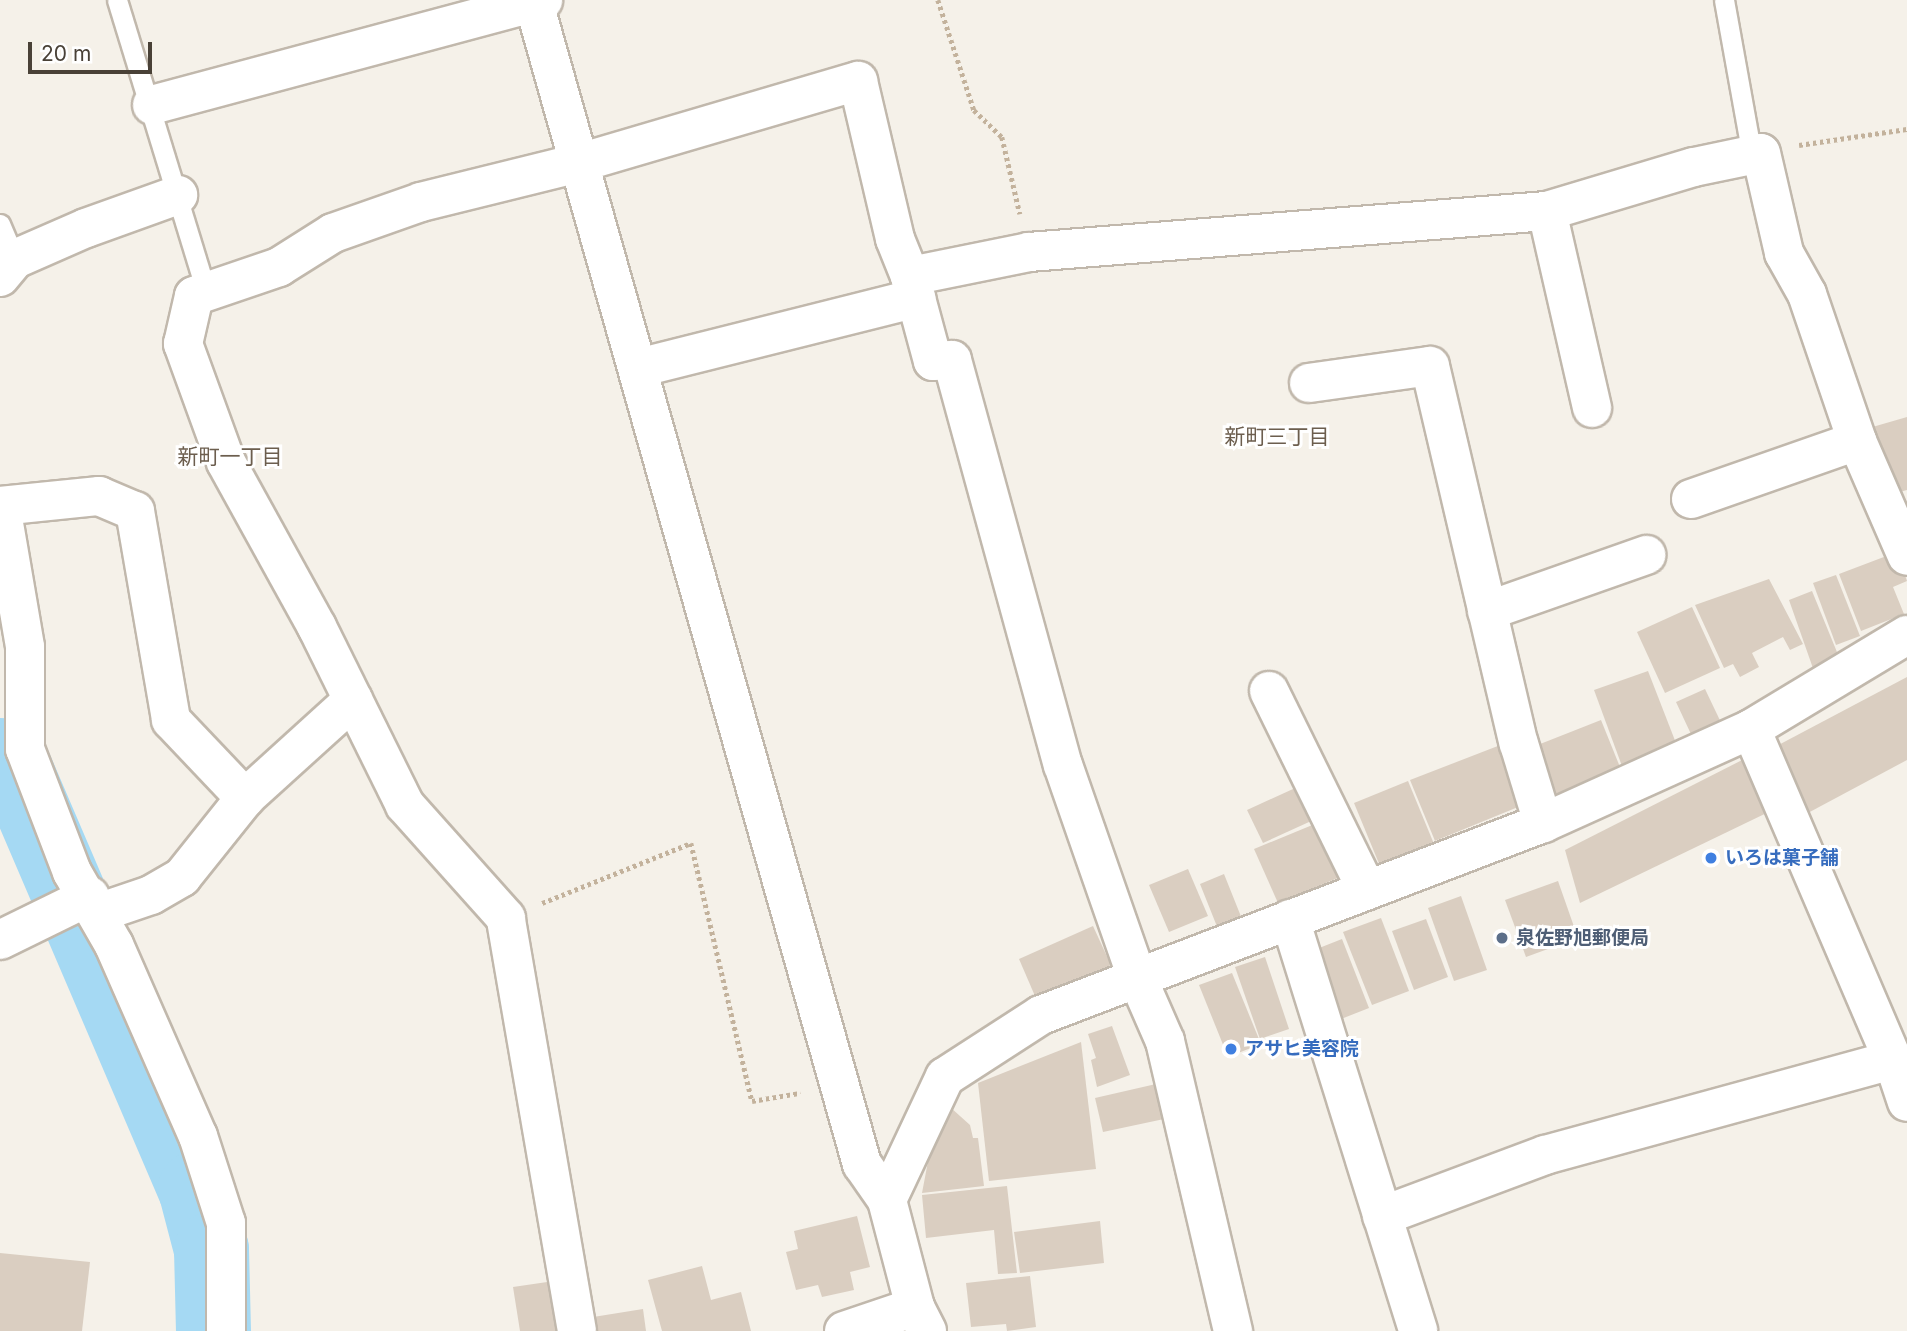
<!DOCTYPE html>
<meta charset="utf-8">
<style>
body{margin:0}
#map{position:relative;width:1907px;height:1331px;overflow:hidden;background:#f5f1e9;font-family:Inter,"Noto Sans JP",sans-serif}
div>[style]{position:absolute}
.river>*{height:75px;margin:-37.5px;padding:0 37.5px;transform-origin:37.5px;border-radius:37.5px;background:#a5d9f3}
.building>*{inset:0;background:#dacec1}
.path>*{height:4.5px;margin-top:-2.25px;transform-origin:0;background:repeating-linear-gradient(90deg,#c3b29c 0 3.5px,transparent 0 7px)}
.roads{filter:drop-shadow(2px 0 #c1b8ac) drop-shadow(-2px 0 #c1b8ac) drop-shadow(0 2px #c1b8ac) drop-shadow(0 -2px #c1b8ac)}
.lane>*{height:19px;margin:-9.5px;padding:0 9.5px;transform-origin:9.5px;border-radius:9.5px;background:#fff}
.street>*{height:38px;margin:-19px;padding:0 19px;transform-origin:19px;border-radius:19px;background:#fff}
.dots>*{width:19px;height:19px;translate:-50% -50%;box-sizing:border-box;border:4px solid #fff;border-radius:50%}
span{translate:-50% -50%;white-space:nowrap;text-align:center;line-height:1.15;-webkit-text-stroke:6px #fff;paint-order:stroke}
.shop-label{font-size:19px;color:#366cbe;font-weight:700}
.left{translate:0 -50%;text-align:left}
.service-label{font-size:19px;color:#4e5e75;font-weight:700}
.neighbourhood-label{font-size:21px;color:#6c5e4e}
.scale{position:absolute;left:28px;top:42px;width:124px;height:32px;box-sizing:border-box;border:4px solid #494137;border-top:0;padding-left:9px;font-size:21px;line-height:24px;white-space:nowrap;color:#494137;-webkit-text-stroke:5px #fff;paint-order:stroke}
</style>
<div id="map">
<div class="river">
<i style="left:0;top:755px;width:14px;rotate:30deg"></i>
<i style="left:12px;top:762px;width:464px;rotate:66.8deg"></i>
<i style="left:195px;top:1188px;width:63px;rotate:75.3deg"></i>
<i style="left:211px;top:1249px;width:82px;rotate:88.6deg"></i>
</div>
<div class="building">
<i style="clip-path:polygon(1907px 417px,1907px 490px,1896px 493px,1869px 428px)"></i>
<i style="clip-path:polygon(1897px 552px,1907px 581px,1893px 587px,1904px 614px,1861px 631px,1839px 574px)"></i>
<i style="clip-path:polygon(1836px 575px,1860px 636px,1836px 645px,1813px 583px)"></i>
<i style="clip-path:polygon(1769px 579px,1803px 644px,1790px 650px,1783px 637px,1752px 653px,1759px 667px,1740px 677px,1733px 664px,1724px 668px,1695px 605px)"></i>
<i style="clip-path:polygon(1812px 591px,1839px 657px,1815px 674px,1789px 600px)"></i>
<i style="clip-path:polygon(1692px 607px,1720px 668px,1665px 693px,1637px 632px)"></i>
<i style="clip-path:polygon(1648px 671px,1681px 756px,1626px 777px,1594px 690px)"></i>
<i style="clip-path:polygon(1907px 677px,1907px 760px,1806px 814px,1771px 749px)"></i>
<i style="clip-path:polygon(1705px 689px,1726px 733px,1697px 747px,1676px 702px)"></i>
<i style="clip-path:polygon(1601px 720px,1624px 777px,1553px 804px,1530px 748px)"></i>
<i style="clip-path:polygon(1503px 744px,1528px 803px,1435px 841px,1410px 780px)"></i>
<i style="clip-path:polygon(1752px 755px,1777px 808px,1580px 903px,1565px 850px)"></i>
<i style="clip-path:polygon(1408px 781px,1434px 844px,1380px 866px,1354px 803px)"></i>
<i style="clip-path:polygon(1304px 784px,1320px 817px,1263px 843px,1247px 810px)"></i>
<i style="clip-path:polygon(1322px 821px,1345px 875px,1278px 903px,1254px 849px)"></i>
<i style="clip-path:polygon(1188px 869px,1208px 916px,1169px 932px,1149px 885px)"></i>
<i style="clip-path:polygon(1224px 874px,1244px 924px,1220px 934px,1200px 884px)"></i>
<i style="clip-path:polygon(1558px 881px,1578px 938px,1526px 957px,1505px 900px)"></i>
<i style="clip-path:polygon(1461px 896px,1487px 970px,1454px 981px,1428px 908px)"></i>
<i style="clip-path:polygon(1381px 918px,1409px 991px,1372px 1005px,1343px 932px)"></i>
<i style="clip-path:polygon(1426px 919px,1448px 977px,1414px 990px,1392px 931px)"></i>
<i style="clip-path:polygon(1093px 926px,1110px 963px,1109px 971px,1038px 1003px,1019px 959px)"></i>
<i style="clip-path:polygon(1342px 939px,1369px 1008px,1336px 1021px,1309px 952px)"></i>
<i style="clip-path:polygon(1265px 957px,1289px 1029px,1260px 1039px,1235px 967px)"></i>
<i style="clip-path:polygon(1232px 973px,1261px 1044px,1228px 1057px,1199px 985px)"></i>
<i style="clip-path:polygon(1112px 1026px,1130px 1075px,1097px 1087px,1091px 1060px,1096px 1058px,1088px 1034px)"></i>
<i style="clip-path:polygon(1081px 1042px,1096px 1169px,989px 1181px,978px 1083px)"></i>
<i style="clip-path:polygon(1156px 1084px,1164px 1119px,1103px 1132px,1095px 1098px)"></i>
<i style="clip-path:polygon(950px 1107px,970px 1125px,973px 1138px,978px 1138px,984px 1186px,922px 1193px,933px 1135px)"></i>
<i style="clip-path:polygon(1007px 1186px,1017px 1273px,998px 1274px,994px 1230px,926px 1238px,922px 1195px)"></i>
<i style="clip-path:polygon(857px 1216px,870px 1267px,850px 1272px,854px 1290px,822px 1297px,818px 1285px,796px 1290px,786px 1252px,798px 1249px,794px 1231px)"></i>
<i style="clip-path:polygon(1100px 1221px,1104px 1263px,1020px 1273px,1014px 1232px)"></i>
<i style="clip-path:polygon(0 1253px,90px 1262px,82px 1331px,0 1331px)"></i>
<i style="clip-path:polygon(702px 1266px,711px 1300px,741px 1292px,751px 1331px,662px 1331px,648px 1280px)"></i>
<i style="clip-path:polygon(1030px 1276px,1036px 1327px,1007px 1331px,1006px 1324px,971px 1327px,966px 1283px)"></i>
<i style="clip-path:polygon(554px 1281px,560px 1331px,520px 1331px,513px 1287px)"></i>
<i style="clip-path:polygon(643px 1309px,646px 1331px,589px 1331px,587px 1318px)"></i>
</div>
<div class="path">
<i style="left:938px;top:0;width:116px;rotate:71.9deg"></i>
<i style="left:974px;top:110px;width:39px;rotate:44deg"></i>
<i style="left:1002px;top:137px;width:79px;rotate:76.8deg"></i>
<i style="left:1799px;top:145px;width:109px;rotate:-8.4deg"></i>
<i style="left:542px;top:903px;width:161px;rotate:-21.9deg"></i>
<i style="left:691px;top:843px;width:265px;rotate:76.7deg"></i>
<i style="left:752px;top:1101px;width:49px;rotate:-9.5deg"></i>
</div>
<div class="roads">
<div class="lane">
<i style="left:117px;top:0;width:304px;rotate:73deg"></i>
<i style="left:1724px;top:0;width:158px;rotate:79.8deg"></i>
<i style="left:0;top:224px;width:38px;rotate:67deg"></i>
</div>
<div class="street">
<i style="left:533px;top:0;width:1210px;rotate:74.22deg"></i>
<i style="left:862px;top:1164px;width:44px;rotate:55.2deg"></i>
<i style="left:152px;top:105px;width:405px;rotate:-15deg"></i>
<i style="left:1547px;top:211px;width:202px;rotate:77.1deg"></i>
<i style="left:910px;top:276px;width:121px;rotate:-11.4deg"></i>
<i style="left:1029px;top:252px;width:520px;rotate:-4.53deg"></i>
<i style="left:1547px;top:211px;width:153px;rotate:-16.7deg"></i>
<i style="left:1694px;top:167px;width:68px;rotate:-11.8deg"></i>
<i style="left:1761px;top:153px;width:103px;rotate:77deg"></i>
<i style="left:1784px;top:253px;width:47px;rotate:60.7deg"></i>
<i style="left:1807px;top:294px;width:155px;rotate:71.2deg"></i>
<i style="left:1857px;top:441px;width:125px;rotate:66.5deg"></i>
<i style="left:0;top:277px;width:23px;rotate:-50deg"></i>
<i style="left:15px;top:259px;width:77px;rotate:-23.6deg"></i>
<i style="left:86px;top:228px;width:98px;rotate:-19.7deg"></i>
<i style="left:638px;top:368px;width:287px;rotate:-14.1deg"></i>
<i style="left:1309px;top:383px;width:122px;rotate:-8deg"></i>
<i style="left:1430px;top:366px;width:388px;rotate:76.8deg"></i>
<i style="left:1519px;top:744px;width:83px;rotate:73.1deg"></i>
<i style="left:1691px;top:499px;width:176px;rotate:-19.3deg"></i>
<i style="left:0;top:506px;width:100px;rotate:-5.8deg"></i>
<i style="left:99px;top:496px;width:39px;rotate:23deg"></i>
<i style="left:135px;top:511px;width:212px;rotate:80.2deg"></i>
<i style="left:171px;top:720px;width:108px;rotate:46.5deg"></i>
<i style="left:1px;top:506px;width:143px;rotate:80.3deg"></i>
<i style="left:25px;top:647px;width:102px;rotate:90deg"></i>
<i style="left:25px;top:749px;width:132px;rotate:69.1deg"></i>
<i style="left:72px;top:872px;width:84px;rotate:60.1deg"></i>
<i style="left:114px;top:945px;width:209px;rotate:66.3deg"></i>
<i style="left:198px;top:1136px;width:91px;rotate:72.2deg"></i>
<i style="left:226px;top:1223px;width:108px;rotate:90deg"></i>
<i style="left:1487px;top:611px;width:169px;rotate:-19.4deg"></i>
<i style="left:1269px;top:691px;width:222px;rotate:63.8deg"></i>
<i style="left:1751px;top:729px;width:360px;rotate:66.8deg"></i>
<i style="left:1893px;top:1060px;width:44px;rotate:71.6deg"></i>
<i style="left:98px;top:913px;width:56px;rotate:-18.8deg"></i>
<i style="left:151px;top:895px;width:36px;rotate:-30deg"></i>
<i style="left:182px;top:877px;width:101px;rotate:-51.4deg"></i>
<i style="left:245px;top:798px;width:146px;rotate:-42.2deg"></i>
<i style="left:1290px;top:919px;width:431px;rotate:72.7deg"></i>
<i style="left:0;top:940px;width:100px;rotate:-26.1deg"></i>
<i style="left:1382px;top:1216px;width:174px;rotate:-20.5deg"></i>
<i style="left:1545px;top:1155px;width:361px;rotate:-15.3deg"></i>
<i style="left:577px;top:1331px;width:419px;rotate:-99.8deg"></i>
<i style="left:506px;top:918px;width:152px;rotate:-131.8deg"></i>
<i style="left:405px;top:805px;width:199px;rotate:-116.3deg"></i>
<i style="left:317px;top:627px;width:188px;rotate:-118.9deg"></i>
<i style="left:226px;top:462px;width:126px;rotate:-110deg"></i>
<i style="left:183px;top:344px;width:49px;rotate:-77.1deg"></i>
<i style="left:194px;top:296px;width:90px;rotate:-18.8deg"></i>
<i style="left:279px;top:267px;width:64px;rotate:-32.2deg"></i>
<i style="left:333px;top:233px;width:93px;rotate:-19.4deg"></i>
<i style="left:421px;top:202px;width:163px;rotate:-13.9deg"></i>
<i style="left:579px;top:163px;width:291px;rotate:-16.4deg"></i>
<i style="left:858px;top:81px;width:162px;rotate:76.8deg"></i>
<i style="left:895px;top:239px;width:40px;rotate:68deg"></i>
<i style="left:910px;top:276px;width:88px;rotate:74.9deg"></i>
<i style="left:933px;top:361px;width:19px;rotate:-3deg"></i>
<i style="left:952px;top:360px;width:420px;rotate:74.7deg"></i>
<i style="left:1063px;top:765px;width:225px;rotate:70.8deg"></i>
<i style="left:1137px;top:977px;width:70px;rotate:66.4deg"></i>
<i style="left:1165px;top:1041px;width:298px;rotate:76.8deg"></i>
<i style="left:844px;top:1331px;width:75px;rotate:-18.7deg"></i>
<i style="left:927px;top:1331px;width:27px;rotate:-117deg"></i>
<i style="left:915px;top:1307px;width:111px;rotate:-104.7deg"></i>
<i style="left:887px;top:1200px;width:136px;rotate:-64.8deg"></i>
<i style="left:945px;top:1077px;width:114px;rotate:-32.9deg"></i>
<i style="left:1041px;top:1015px;width:537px;rotate:-20.93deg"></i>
<i style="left:1543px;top:823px;width:228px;rotate:-24.3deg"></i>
<i style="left:1751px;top:729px;width:182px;rotate:-31.1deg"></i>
</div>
</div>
<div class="dots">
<i style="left:1711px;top:858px;background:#3f7fe0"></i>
<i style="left:1502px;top:938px;background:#5c6f8a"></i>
<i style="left:1231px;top:1049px;background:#3f7fe0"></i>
</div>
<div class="shop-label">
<span class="left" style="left:1725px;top:858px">いろは菓子舗</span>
<span class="left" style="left:1245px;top:1049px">アサヒ美容院</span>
</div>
<div class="service-label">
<span class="left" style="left:1516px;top:938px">泉佐野旭郵便局</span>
</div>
<div class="neighbourhood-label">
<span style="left:1277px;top:437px">新町三丁目</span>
<span style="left:230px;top:457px">新町一丁目</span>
</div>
<div class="scale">20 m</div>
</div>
